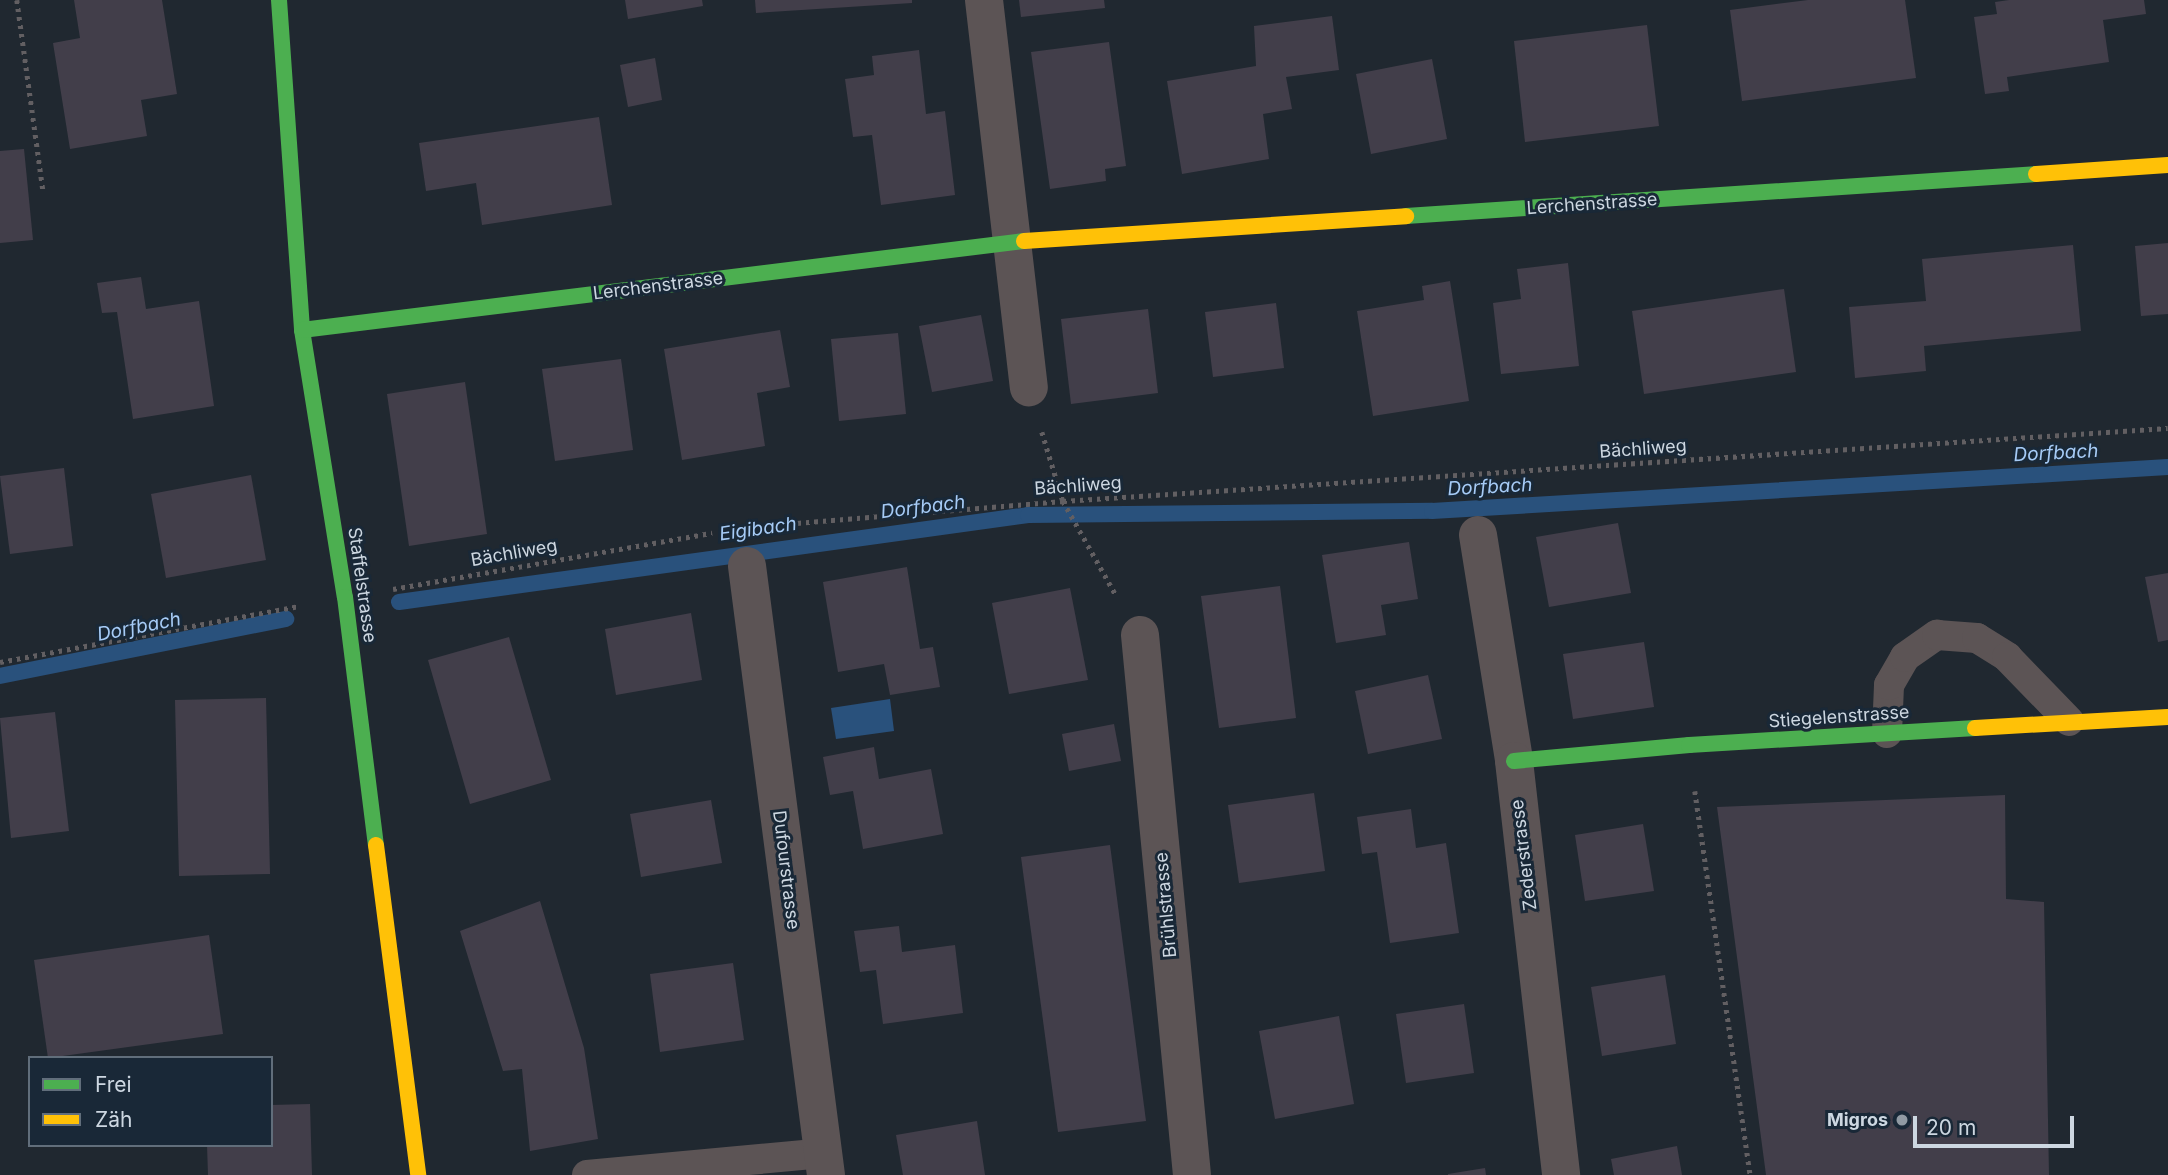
<!DOCTYPE html>
<meta charset="utf-8">
<style>
body{margin:0}
#map{position:relative;width:2168px;height:1175px;overflow:hidden;background:#202830;font-family:Inter,sans-serif}
div>[style]{position:absolute}
.water>*{inset:0;background:#29517c}
.stream>*{height:16px;margin:-8px;padding:0 8px;transform-origin:8px;border-radius:8px;background:#29517c}
.building>*{inset:0;background:#423e4a}
.path>*{height:4.5px;margin-top:-2.25px;transform-origin:0;background:repeating-linear-gradient(90deg,#625f62 0 3.5px,transparent 0 8.5px)}
.lane>*{height:30px;margin:-15px;padding:0 15px;transform-origin:15px;border-radius:15px;background:#5c5455}
.street>*{height:38px;margin:-19px;padding:0 19px;transform-origin:19px;border-radius:19px;background:#5c5455}
.fast>*{height:16px;margin:-8px;padding:0 8px;transform-origin:8px;border-radius:8px;background:#4caf50}
.slow>*{height:16px;margin:-8px;padding:0 8px;transform-origin:8px;border-radius:8px;background:#ffc107}
.dots>*{width:19px;height:19px;translate:-50% -50%;box-sizing:border-box;border:4px solid #192837;border-radius:50%}
span{translate:-50% -50%;white-space:nowrap;text-align:center;line-height:1.15;-webkit-text-stroke:6px #192837;paint-order:stroke}
.street-label{font-size:18px;color:#cdd7e1}
.poi-label{font-size:18px;color:#cdd7e1;font-weight:700}
.right{translate:-100% -50%;text-align:right}
.water-label{font-size:19px;color:#a6cbf6;font-style:italic}
.legend{position:absolute;left:28px;top:1056px;width:245px;height:91px;box-sizing:border-box;background:#192837;border:2px solid #616e7b;margin:0;padding:9px 12px;list-style:none;font-size:21px;color:#cdd7e1}
.legend li{display:flex;align-items:center;gap:14px;height:35px}
.legend b{width:35px;border:2px solid #616e7b}
.scale{position:absolute;left:1913px;top:1116px;width:161px;height:32px;box-sizing:border-box;border:4px solid #cdd7e1;border-top:0;padding-left:9px;font-size:21px;line-height:24px;white-space:nowrap;color:#cdd7e1;-webkit-text-stroke:5px #192837;paint-order:stroke}
</style>
<div id="map">
<div class="water">
<i style="clip-path:polygon(890px 699px,894px 731px,836px 739px,831px 708px)"></i>
</div>
<div class="stream">
<i style="left:399px;top:602px;width:635px;rotate:-7.87deg"></i>
<i style="left:1028px;top:515px;width:404px;rotate:-0.6deg"></i>
<i style="left:1432px;top:511px;width:737px;rotate:-3.42deg"></i>
<i style="left:0;top:676px;width:292px;rotate:-11.3deg"></i>
</div>
<div class="building">
<i style="clip-path:polygon(74px 0,162px 0,177px 94px,141px 100px,147px 136px,70px 149px,53px 43px,80px 38px)"></i>
<i style="clip-path:polygon(625px 0,702px 0,703px 6px,628px 19px)"></i>
<i style="clip-path:polygon(755px 0,912px 0,912px 3px,756px 13px)"></i>
<i style="clip-path:polygon(1019px 0,1104px 0,1105px 8px,1021px 17px)"></i>
<i style="clip-path:polygon(1808px 0,1905px 0,1916px 78px,1742px 101px,1730px 10px)"></i>
<i style="clip-path:polygon(2009px 0,2144px 0,2146px 14px,2103px 20px,2109px 62px,2007px 77px,2009px 91px,1985px 94px,1974px 17px,1997px 14px,1995px 2px)"></i>
<i style="clip-path:polygon(1332px 16px,1339px 70px,1286px 77px,1292px 109px,1263px 114px,1269px 159px,1182px 174px,1167px 81px,1256px 66px,1254px 26px)"></i>
<i style="clip-path:polygon(1647px 25px,1659px 126px,1525px 142px,1514px 41px)"></i>
<i style="clip-path:polygon(1109px 42px,1126px 166px,1105px 169px,1106px 181px,1050px 189px,1031px 52px)"></i>
<i style="clip-path:polygon(919px 50px,926px 114px,945px 111px,955px 195px,881px 205px,872px 135px,853px 137px,845px 79px,874px 75px,872px 56px)"></i>
<i style="clip-path:polygon(655px 58px,662px 100px,628px 107px,620px 65px)"></i>
<i style="clip-path:polygon(1432px 59px,1447px 139px,1371px 154px,1356px 74px)"></i>
<i style="clip-path:polygon(599px 117px,612px 205px,482px 225px,476px 183px,426px 191px,419px 143px)"></i>
<i style="clip-path:polygon(24px 149px,33px 240px,0 243px,0 151px)"></i>
<i style="clip-path:polygon(2168px 243px,2168px 314px,2141px 316px,2135px 246px)"></i>
<i style="clip-path:polygon(2073px 245px,2081px 331px,1924px 346px,1926px 371px,1855px 378px,1849px 307px,1926px 301px,1922px 259px)"></i>
<i style="clip-path:polygon(1568px 263px,1579px 366px,1501px 374px,1493px 303px,1521px 299px,1517px 269px)"></i>
<i style="clip-path:polygon(141px 277px,146px 309px,199px 301px,214px 406px,133px 419px,117px 312px,102px 313px,97px 283px)"></i>
<i style="clip-path:polygon(1450px 281px,1469px 401px,1373px 416px,1357px 311px,1424px 300px,1422px 286px)"></i>
<i style="clip-path:polygon(1784px 289px,1796px 372px,1644px 394px,1632px 311px)"></i>
<i style="clip-path:polygon(1276px 303px,1284px 368px,1213px 377px,1205px 312px)"></i>
<i style="clip-path:polygon(1148px 309px,1158px 393px,1071px 404px,1061px 319px)"></i>
<i style="clip-path:polygon(981px 315px,993px 381px,932px 392px,919px 326px)"></i>
<i style="clip-path:polygon(780px 330px,790px 387px,757px 393px,765px 446px,682px 460px,664px 349px)"></i>
<i style="clip-path:polygon(898px 333px,906px 414px,839px 421px,831px 339px)"></i>
<i style="clip-path:polygon(621px 359px,633px 450px,555px 461px,542px 369px)"></i>
<i style="clip-path:polygon(465px 382px,487px 534px,409px 546px,387px 394px)"></i>
<i style="clip-path:polygon(64px 468px,73px 546px,10px 554px,0 476px)"></i>
<i style="clip-path:polygon(251px 475px,266px 560px,166px 578px,151px 494px)"></i>
<i style="clip-path:polygon(1618px 523px,1631px 593px,1549px 607px,1536px 537px)"></i>
<i style="clip-path:polygon(1409px 542px,1418px 599px,1381px 605px,1386px 635px,1336px 643px,1322px 555px)"></i>
<i style="clip-path:polygon(907px 567px,920px 649px,933px 647px,940px 687px,890px 695px,884px 664px,838px 672px,823px 582px)"></i>
<i style="clip-path:polygon(2168px 573px,2168px 640px,2158px 642px,2145px 577px)"></i>
<i style="clip-path:polygon(1280px 586px,1296px 718px,1219px 728px,1201px 596px)"></i>
<i style="clip-path:polygon(1070px 588px,1088px 680px,1009px 694px,992px 603px)"></i>
<i style="clip-path:polygon(691px 613px,702px 680px,616px 695px,605px 629px)"></i>
<i style="clip-path:polygon(509px 637px,551px 780px,470px 804px,428px 660px)"></i>
<i style="clip-path:polygon(1644px 642px,1654px 707px,1573px 719px,1563px 654px)"></i>
<i style="clip-path:polygon(1428px 675px,1442px 739px,1368px 754px,1355px 691px)"></i>
<i style="clip-path:polygon(266px 698px,270px 874px,179px 876px,175px 700px)"></i>
<i style="clip-path:polygon(55px 712px,69px 831px,11px 838px,0 718px)"></i>
<i style="clip-path:polygon(1114px 724px,1121px 761px,1069px 771px,1062px 734px)"></i>
<i style="clip-path:polygon(874px 747px,879px 779px,931px 769px,943px 834px,863px 849px,853px 791px,830px 795px,823px 757px)"></i>
<i style="clip-path:polygon(1314px 793px,1325px 871px,1239px 883px,1228px 805px)"></i>
<i style="clip-path:polygon(2005px 795px,2006px 899px,2044px 902px,2049px 1175px,1766px 1175px,1717px 807px)"></i>
<i style="clip-path:polygon(711px 800px,722px 863px,641px 877px,630px 814px)"></i>
<i style="clip-path:polygon(1411px 809px,1416px 848px,1446px 843px,1459px 933px,1390px 943px,1377px 852px,1362px 854px,1357px 817px)"></i>
<i style="clip-path:polygon(1643px 824px,1654px 891px,1585px 901px,1575px 835px)"></i>
<i style="clip-path:polygon(1110px 845px,1146px 1121px,1058px 1132px,1021px 857px)"></i>
<i style="clip-path:polygon(540px 901px,584px 1048px,598px 1139px,530px 1151px,522px 1069px,503px 1071px,460px 931px)"></i>
<i style="clip-path:polygon(899px 926px,902px 952px,955px 945px,963px 1013px,883px 1024px,876px 970px,860px 972px,854px 931px)"></i>
<i style="clip-path:polygon(209px 935px,223px 1034px,48px 1058px,34px 960px)"></i>
<i style="clip-path:polygon(733px 963px,744px 1040px,660px 1052px,650px 974px)"></i>
<i style="clip-path:polygon(1665px 975px,1676px 1044px,1602px 1056px,1591px 987px)"></i>
<i style="clip-path:polygon(1464px 1004px,1474px 1073px,1406px 1083px,1396px 1014px)"></i>
<i style="clip-path:polygon(1339px 1016px,1354px 1104px,1275px 1119px,1259px 1031px)"></i>
<i style="clip-path:polygon(310px 1104px,312px 1175px,208px 1175px,207px 1145px,271px 1145px,271px 1105px)"></i>
<i style="clip-path:polygon(977px 1121px,985px 1175px,903px 1175px,896px 1135px)"></i>
<i style="clip-path:polygon(1677px 1146px,1682px 1175px,1614px 1175px,1611px 1159px)"></i>
<i style="clip-path:polygon(1485px 1168px,1486px 1175px,1448px 1175px,1448px 1174px)"></i>
</div>
<div class="path">
<i style="left:17px;top:0;width:191px;rotate:82.2deg"></i>
<i style="left:1042px;top:432px;width:72px;rotate:73.1deg"></i>
<i style="left:1063px;top:501px;width:108px;rotate:60.6deg"></i>
<i style="left:772px;top:525px;width:292px;rotate:-4.7deg"></i>
<i style="left:1063px;top:501px;width:1107px;rotate:-3.78deg"></i>
<i style="left:393px;top:589px;width:324px;rotate:-10deg"></i>
<i style="left:0;top:662px;width:303px;rotate:-10.6deg"></i>
<i style="left:1695px;top:791px;width:388px;rotate:81.8deg"></i>
</div>
<div class="lane">
<i style="left:1887px;top:733px;width:48px;rotate:-87.6deg"></i>
<i style="left:1889px;top:685px;width:32px;rotate:-60deg"></i>
<i style="left:1905px;top:657px;width:39px;rotate:-35deg"></i>
<i style="left:1937px;top:635px;width:40px;rotate:4.3deg"></i>
<i style="left:1977px;top:638px;width:36px;rotate:32deg"></i>
<i style="left:2007px;top:657px;width:89px;rotate:45.9deg"></i>
<i style="left:587px;top:1175px;width:237px;rotate:-5.3deg"></i>
</div>
<div class="street">
<i style="left:984px;top:0;width:390px;rotate:83.4deg"></i>
<i style="left:1478px;top:535px;width:229px;rotate:80.9deg"></i>
<i style="left:1514px;top:761px;width:417px;rotate:83.5deg"></i>
<i style="left:747px;top:566px;width:614px;rotate:82.61deg"></i>
<i style="left:1140px;top:635px;width:542px;rotate:84.5deg"></i>
</div>
<div class="fast">
<i style="left:279px;top:0;width:331px;rotate:86deg"></i>
<i style="left:302px;top:330px;width:270px;rotate:80.9deg"></i>
<i style="left:345px;top:597px;width:250px;rotate:82.9deg"></i>
<i style="left:1406px;top:216px;width:631px;rotate:-3.81deg"></i>
<i style="left:302px;top:330px;width:727px;rotate:-7.03deg"></i>
<i style="left:1514px;top:761px;width:176px;rotate:-5.2deg"></i>
<i style="left:1689px;top:745px;width:287px;rotate:-3.4deg"></i>
</div>
<div class="slow">
<i style="left:2036px;top:174px;width:132px;rotate:-3.9deg"></i>
<i style="left:1024px;top:241px;width:383px;rotate:-3.7deg"></i>
<i style="left:1975px;top:728px;width:193px;rotate:-3.3deg"></i>
<i style="left:376px;top:845px;width:333px;rotate:82.7deg"></i>
</div>
<div class="dots">
<i style="left:1902px;top:1120px;background:#909aa3"></i>
</div>
<div class="street-label">
<span style="left:1592px;top:204px;rotate:-4deg">Lerchenstrasse</span>
<span style="left:658px;top:286px;rotate:-7deg">Lerchenstrasse</span>
<span style="left:1643px;top:449px;rotate:-4deg">Bächliweg</span>
<span style="left:1078px;top:486px;rotate:-4deg">Bächliweg</span>
<span style="left:514px;top:553px;rotate:-10deg">Bächliweg</span>
<span style="left:362px;top:585px;rotate:82deg">Staffelstrasse</span>
<span style="left:1839px;top:717px;rotate:-4deg">Stiegelenstrasse</span>
<span style="left:1524px;top:855px;rotate:-97deg">Zederstrasse</span>
<span style="left:786px;top:870px;rotate:83deg">Dufourstrasse</span>
<span style="left:1166px;top:905px;rotate:-95deg">Brühlstrasse</span>
</div>
<div class="poi-label">
<span class="right" style="left:1888px;top:1120px">Migros</span>
</div>
<div class="water-label">
<span style="left:2056px;top:453px;rotate:-3deg">Dorfbach</span>
<span style="left:1490px;top:487px;rotate:-3deg">Dorfbach</span>
<span style="left:923px;top:507px;rotate:-7deg">Dorfbach</span>
<span style="left:758px;top:529px;rotate:-8deg">Eigibach</span>
<span style="left:139px;top:627px;rotate:-11deg">Dorfbach</span>
</div>
<ul class="legend">
<li><b style="height:9px;background:#4caf50"></b>Frei</li>
<li><b style="height:9px;background:#ffc107"></b>Zäh</li>
</ul>
<div class="scale">20 m</div>
</div>
